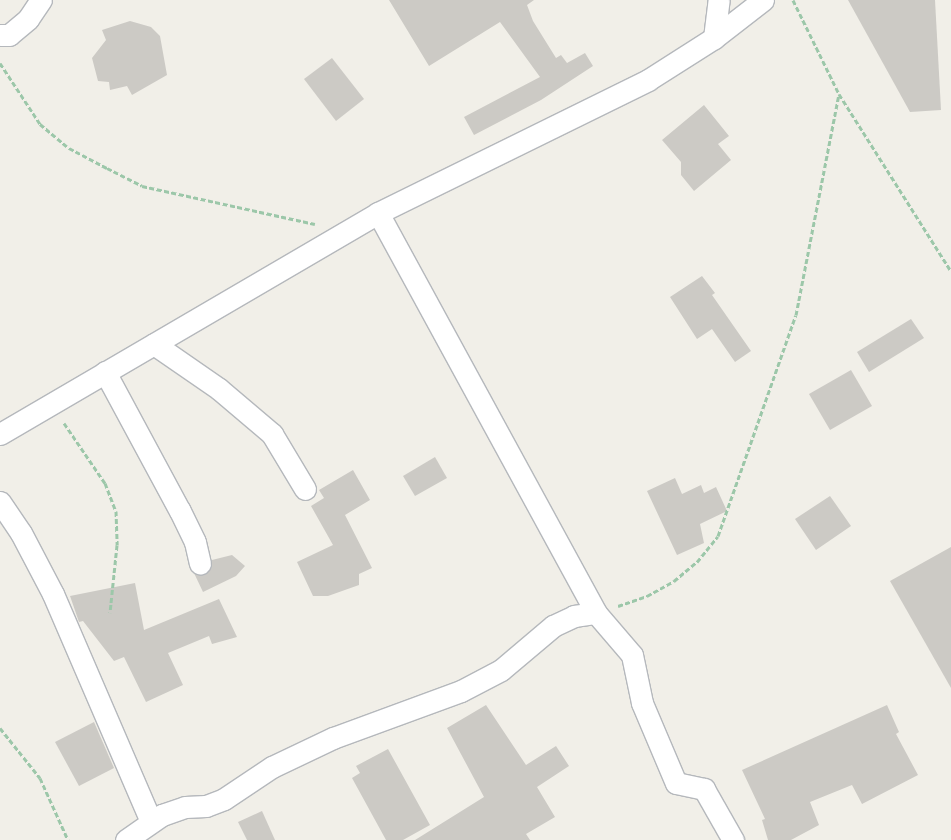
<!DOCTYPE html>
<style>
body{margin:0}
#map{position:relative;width:951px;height:840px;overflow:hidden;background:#f1efe8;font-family:Cabin,sans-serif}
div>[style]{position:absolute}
.building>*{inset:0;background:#cccac5}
.path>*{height:3px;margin-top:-1.5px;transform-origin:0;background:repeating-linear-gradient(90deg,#9cc7a9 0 5px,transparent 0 7.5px)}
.roads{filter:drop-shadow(1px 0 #b5b8bc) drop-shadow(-1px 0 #b5b8bc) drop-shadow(0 1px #b5b8bc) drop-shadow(0 -1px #b5b8bc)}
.street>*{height:21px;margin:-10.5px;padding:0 10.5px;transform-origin:10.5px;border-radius:10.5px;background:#fff}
span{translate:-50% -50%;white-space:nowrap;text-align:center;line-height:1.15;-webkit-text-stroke:4px #fff;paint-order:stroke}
</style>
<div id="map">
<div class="building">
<i style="clip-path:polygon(389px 0,534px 0,527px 5px,533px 21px,556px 58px,561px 55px,567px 63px,585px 53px,593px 66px,541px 100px,474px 135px,464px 117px,540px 77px,500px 22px,429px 66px)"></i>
<i style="clip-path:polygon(848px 0,935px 0,941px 110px,910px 112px)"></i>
<i style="clip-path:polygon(130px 21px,151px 27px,160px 36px,167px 75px,132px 95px,127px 86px,110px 90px,109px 82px,98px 81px,92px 58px,106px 40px,102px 30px)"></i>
<i style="clip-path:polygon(332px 58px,364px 99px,336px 121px,304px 79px)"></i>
<i style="clip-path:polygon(704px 105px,729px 136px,718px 144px,731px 160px,694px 191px,681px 175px,681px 162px,662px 140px)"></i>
<i style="clip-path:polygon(702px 276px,715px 293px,712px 295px,751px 351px,735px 362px,712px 329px,697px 339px,670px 297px)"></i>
<i style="clip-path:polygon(911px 319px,924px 338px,869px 372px,857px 352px)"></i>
<i style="clip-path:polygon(851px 370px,872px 406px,830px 430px,809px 394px)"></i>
<i style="clip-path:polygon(435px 457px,447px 478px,415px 496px,403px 476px)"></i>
<i style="clip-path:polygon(353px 470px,370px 500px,345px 515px,372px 568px,359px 574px,359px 585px,328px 596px,313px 596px,297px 562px,333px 545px,311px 506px,324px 498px,319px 490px)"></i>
<i style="clip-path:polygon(675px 478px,682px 494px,701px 485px,704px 493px,716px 487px,727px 511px,700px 524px,704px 543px,677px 555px,647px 491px)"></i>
<i style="clip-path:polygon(830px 496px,851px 526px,816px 550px,795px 519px)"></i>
<i style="clip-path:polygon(951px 547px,951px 688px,890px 581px)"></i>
<i style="clip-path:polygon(232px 555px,245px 566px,236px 576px,203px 592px,194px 573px,203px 575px,212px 567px,212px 560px)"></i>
<i style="clip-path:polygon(135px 583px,144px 630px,219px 599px,237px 637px,212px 644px,209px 636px,168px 653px,183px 685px,146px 702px,124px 657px,114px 661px,83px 621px,79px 622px,70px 596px)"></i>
<i style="clip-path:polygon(486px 705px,526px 765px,556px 746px,569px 766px,537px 787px,555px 817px,526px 834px,530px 840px,415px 840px,484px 797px,447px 728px)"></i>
<i style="clip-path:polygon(887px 705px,899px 732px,896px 734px,918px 775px,862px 804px,852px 785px,810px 802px,819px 825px,791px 840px,768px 840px,762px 820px,765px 819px,742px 770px)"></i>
<i style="clip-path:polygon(94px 722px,114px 768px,79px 786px,55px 742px)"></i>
<i style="clip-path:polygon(388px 749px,430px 825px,403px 840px,386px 840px,352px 778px,360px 773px,356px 766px)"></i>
<i style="clip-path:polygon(262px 811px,275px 840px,247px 840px,238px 822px)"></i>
</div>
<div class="path">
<i style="left:793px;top:0;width:105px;rotate:63.9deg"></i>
<i style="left:839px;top:94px;width:209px;rotate:57.7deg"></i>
<i style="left:0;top:63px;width:73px;rotate:56.7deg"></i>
<i style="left:40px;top:124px;width:38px;rotate:40deg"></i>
<i style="left:69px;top:148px;width:43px;rotate:27.8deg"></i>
<i style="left:107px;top:168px;width:39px;rotate:27deg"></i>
<i style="left:142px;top:186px;width:177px;rotate:12.4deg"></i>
<i style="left:64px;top:423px;width:73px;rotate:55.7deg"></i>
<i style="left:105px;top:483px;width:30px;rotate:69deg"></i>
<i style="left:116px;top:511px;width:34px;rotate:88deg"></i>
<i style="left:117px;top:545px;width:68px;rotate:95.9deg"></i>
<i style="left:618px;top:606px;width:31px;rotate:-19deg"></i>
<i style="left:647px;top:596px;width:31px;rotate:-29deg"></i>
<i style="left:674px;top:581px;width:30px;rotate:-40deg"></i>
<i style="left:697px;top:562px;width:33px;rotate:-51deg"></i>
<i style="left:718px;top:536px;width:234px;rotate:-70.6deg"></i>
<i style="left:796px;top:315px;width:225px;rotate:-79deg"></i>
<i style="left:0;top:728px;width:64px;rotate:51.3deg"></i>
<i style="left:40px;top:778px;width:68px;rotate:65.7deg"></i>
</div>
<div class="roads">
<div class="street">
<i style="left:0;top:35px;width:9px"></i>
<i style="left:9px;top:35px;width:25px;rotate:-40deg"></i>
<i style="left:28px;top:19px;width:23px;rotate:-56deg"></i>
<i style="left:714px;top:38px;width:38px;rotate:-83deg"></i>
<i style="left:378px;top:213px;width:456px;rotate:61.4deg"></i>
<i style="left:596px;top:613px;width:55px;rotate:49.4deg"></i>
<i style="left:632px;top:655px;width:49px;rotate:78.2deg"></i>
<i style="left:642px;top:703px;width:87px;rotate:67deg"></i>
<i style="left:676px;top:783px;width:29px;rotate:12deg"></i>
<i style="left:704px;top:789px;width:59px;rotate:60.4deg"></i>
<i style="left:154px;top:344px;width:79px;rotate:34.7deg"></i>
<i style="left:219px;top:389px;width:70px;rotate:40.3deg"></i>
<i style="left:272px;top:434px;width:64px;rotate:59deg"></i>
<i style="left:105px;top:372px;width:158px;rotate:61.7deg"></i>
<i style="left:180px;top:511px;width:34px;rotate:64deg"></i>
<i style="left:195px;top:542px;width:22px;rotate:77deg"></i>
<i style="left:0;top:434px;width:438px;rotate:-30.3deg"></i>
<i style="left:378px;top:213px;width:301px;rotate:-26.2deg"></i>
<i style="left:648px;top:80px;width:78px;rotate:-32.5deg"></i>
<i style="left:714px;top:38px;width:62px;rotate:-37.8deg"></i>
<i style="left:0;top:502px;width:37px;rotate:56deg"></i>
<i style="left:21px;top:533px;width:69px;rotate:62.3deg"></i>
<i style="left:53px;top:594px;width:248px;rotate:66.7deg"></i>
<i style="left:126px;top:840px;width:44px;rotate:-34.8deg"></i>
<i style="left:162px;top:815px;width:24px;rotate:-19deg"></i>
<i style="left:185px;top:807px;width:21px;rotate:-3deg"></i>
<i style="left:206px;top:806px;width:19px;rotate:-21deg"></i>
<i style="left:224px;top:799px;width:58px;rotate:-33.7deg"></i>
<i style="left:272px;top:767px;width:68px;rotate:-25.4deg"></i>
<i style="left:333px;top:738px;width:136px;rotate:-20.2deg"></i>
<i style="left:461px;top:691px;width:45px;rotate:-27.7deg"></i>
<i style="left:501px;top:670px;width:68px;rotate:-40.2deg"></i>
<i style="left:553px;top:626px;width:23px;rotate:-25deg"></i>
<i style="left:574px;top:616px;width:22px;rotate:-8deg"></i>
</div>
</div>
</div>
